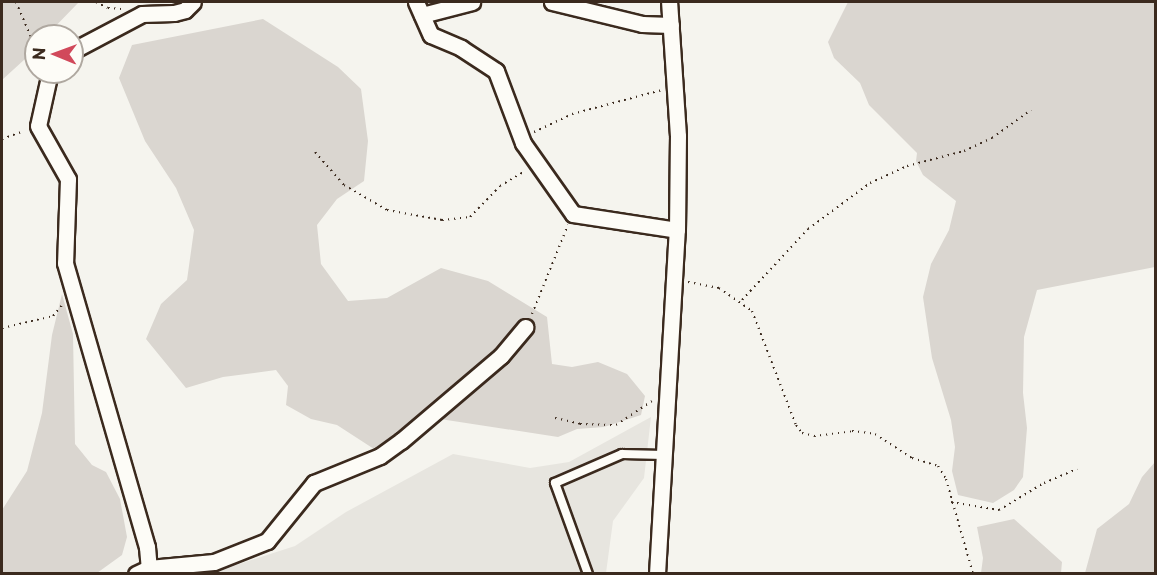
<!DOCTYPE html>
<style>
body{margin:0}
#map{position:relative;width:1157px;height:575px;overflow:hidden;background:#f5f4ee;font-family:"Playpen Sans",sans-serif}
div>[style]{position:absolute}
.built>*{inset:0;background:#e7e5df}
.green>*{inset:0;background:#dad6d0}
.path>*{height:2px;margin-top:-1px;transform-origin:0;background:repeating-linear-gradient(90deg,#3b2a1e 0 1.5px,transparent 0 6px)}
.roads{filter:drop-shadow(2px 0 #3b2a1e) drop-shadow(-2px 0 #3b2a1e) drop-shadow(0 2px #3b2a1e) drop-shadow(0 -2px #3b2a1e)}
.service>*{height:8px;margin:-4px;padding:0 4px;transform-origin:4px;border-radius:4px;background:#fdfcf7}
.minor>*{height:15px;margin:-7.5px;padding:0 7.5px;transform-origin:7.5px;border-radius:7.5px;background:#fdfcf7}
span{translate:-50% -50%;white-space:nowrap;text-align:center;line-height:1.15;-webkit-text-stroke:4.5px #fdfcf7;paint-order:stroke}
.frame{position:absolute;inset:0;border:3px solid #3b2a1e;pointer-events:none}
.north{position:absolute;left:24px;top:24px;width:60px;height:60px;box-sizing:border-box;background:#fdfcf7;border:2px solid #afa8a0;border-radius:50%;rotate:271deg;font-size:16px;font-weight:700;line-height:24px;text-align:center;color:#3b2a1e}
.north::after{content:'';display:block;margin:auto;width:21px;height:27px;background:#d1495b;clip-path:polygon(50% 0,100% 100%,50% 72%,0 100%)}
</style>
<div id="map">
<div class="built">
<i style="clip-path:polygon(651px 417px,644px 478px,613px 521px,606px 573px,149px 574px,236px 565px,295px 546px,346px 512px,453px 454px,530px 468px,569px 462px)"></i>
</div>
<div class="green">
<i style="clip-path:polygon(2px 2px,79px 2px,46px 36px,36px 36px,36px 49px,2px 80px)"></i>
<i style="clip-path:polygon(848px 2px,1155px 2px,1155px 267px,1037px 290px,1024px 337px,1023px 393px,1027px 428px,1023px 477px,1014px 490px,993px 503px,958px 495px,952px 471px,955px 447px,951px 420px,932px 358px,923px 297px,931px 264px,949px 230px,956px 201px,923px 175px,916px 161px,917px 153px,869px 105px,860px 83px,834px 58px,828px 42px)"></i>
<i style="clip-path:polygon(263px 19px,338px 67px,361px 89px,368px 141px,364px 181px,337px 199px,317px 225px,321px 264px,348px 301px,387px 298px,441px 268px,488px 281px,547px 317px,552px 364px,572px 367px,598px 362px,627px 374px,645px 396px,641px 415px,604px 427px,577px 429px,558px 437px,427px 417px,374px 449px,337px 425px,311px 419px,286px 405px,288px 386px,276px 370px,223px 377px,186px 388px,146px 339px,161px 304px,187px 280px,194px 230px,176px 188px,145px 141px,119px 78px,132px 45px)"></i>
<i style="clip-path:polygon(62px 294px,73px 334px,75px 444px,92px 465px,106px 472px,120px 499px,127px 537px,122px 555px,97px 573px,2px 573px,2px 510px,27px 471px,42px 413px,52px 335px)"></i>
<i style="clip-path:polygon(1155px 462px,1155px 573px,1085px 573px,1097px 529px,1129px 504px,1142px 477px)"></i>
<i style="clip-path:polygon(1014px 519px,1062px 562px,1061px 573px,981px 573px,983px 558px,977px 527px)"></i>
</div>
<div class="path">
<i style="left:16px;top:2px;width:51px;rotate:66.9deg"></i>
<i style="left:96px;top:2px;width:13px;rotate:27deg"></i>
<i style="left:108px;top:8px;width:13px;rotate:4deg"></i>
<i style="left:534px;top:132px;width:42px;rotate:-25.3deg"></i>
<i style="left:572px;top:114px;width:93px;rotate:-14.9deg"></i>
<i style="left:2px;top:139px;width:23px;rotate:-20deg"></i>
<i style="left:315px;top:152px;width:44px;rotate:48.7deg"></i>
<i style="left:344px;top:185px;width:50px;rotate:30.2deg"></i>
<i style="left:387px;top:210px;width:56px;rotate:10.3deg"></i>
<i style="left:442px;top:220px;width:28px;rotate:-6deg"></i>
<i style="left:470px;top:217px;width:43px;rotate:-45.9deg"></i>
<i style="left:500px;top:186px;width:29px;rotate:-31deg"></i>
<i style="left:688px;top:282px;width:32px;rotate:11deg"></i>
<i style="left:719px;top:288px;width:40px;rotate:34.9deg"></i>
<i style="left:752px;top:311px;width:122px;rotate:68.9deg"></i>
<i style="left:796px;top:425px;width:10px;rotate:53deg"></i>
<i style="left:802px;top:433px;width:12px;rotate:14deg"></i>
<i style="left:814px;top:436px;width:38px;rotate:-7deg"></i>
<i style="left:852px;top:431px;width:23px;rotate:7deg"></i>
<i style="left:875px;top:434px;width:44px;rotate:33deg"></i>
<i style="left:912px;top:458px;width:27px;rotate:17deg"></i>
<i style="left:938px;top:466px;width:15px;rotate:58deg"></i>
<i style="left:946px;top:479px;width:99px;rotate:74.1deg"></i>
<i style="left:742px;top:300px;width:97px;rotate:-47.1deg"></i>
<i style="left:808px;top:229px;width:77px;rotate:-36.6deg"></i>
<i style="left:870px;top:183px;width:41px;rotate:-24.7deg"></i>
<i style="left:907px;top:166px;width:59px;rotate:-14.7deg"></i>
<i style="left:964px;top:151px;width:31px;rotate:-25deg"></i>
<i style="left:992px;top:138px;width:48px;rotate:-35.7deg"></i>
<i style="left:532px;top:314px;width:96px;rotate:-68deg"></i>
<i style="left:2px;top:328px;width:52px;rotate:-13.2deg"></i>
<i style="left:53px;top:316px;width:17px;rotate:-50deg"></i>
<i style="left:555px;top:418px;width:26px;rotate:13deg"></i>
<i style="left:580px;top:424px;width:36px;rotate:2deg"></i>
<i style="left:616px;top:425px;width:43px;rotate:-33.7deg"></i>
<i style="left:951px;top:502px;width:49px;rotate:9.5deg"></i>
<i style="left:999px;top:510px;width:52px;rotate:-31deg"></i>
<i style="left:1044px;top:483px;width:36px;rotate:-23deg"></i>
</div>
<div class="roads">
<div class="service">
<i style="left:588px;top:574px;width:97px;rotate:-109.9deg"></i>
<i style="left:555px;top:483px;width:73px;rotate:-23.4deg"></i>
<i style="left:622px;top:454px;width:42px;rotate:1.4deg"></i>
</div>
<div class="minor">
<i style="left:416px;top:2px;width:36px;rotate:66deg"></i>
<i style="left:431px;top:35px;width:33px;rotate:23deg"></i>
<i style="left:461px;top:48px;width:42px;rotate:33.3deg"></i>
<i style="left:496px;top:71px;width:77px;rotate:69.4deg"></i>
<i style="left:523px;top:143px;width:87px;rotate:54.8deg"></i>
<i style="left:573px;top:214px;width:105px;rotate:8.7deg"></i>
<i style="left:552px;top:2px;width:93px;rotate:13.7deg"></i>
<i style="left:642px;top:24px;width:29px;rotate:2deg"></i>
<i style="left:422px;top:15px;width:52px;rotate:-14.6deg"></i>
<i style="left:72px;top:51px;width:79px;rotate:-27.9deg"></i>
<i style="left:142px;top:14px;width:32px;rotate:-2deg"></i>
<i style="left:174px;top:13px;width:11px;rotate:-15deg"></i>
<i style="left:185px;top:10px;width:11px;rotate:-45deg"></i>
<i style="left:50px;top:72px;width:55px;rotate:102.5deg"></i>
<i style="left:38px;top:126px;width:61px;rotate:60.5deg"></i>
<i style="left:68px;top:179px;width:84px;rotate:92deg"></i>
<i style="left:65px;top:263px;width:296px;rotate:73.9deg"></i>
<i style="left:147px;top:547px;width:21px;rotate:85deg"></i>
<i style="left:136px;top:574px;width:14px;rotate:-25deg"></i>
<i style="left:149px;top:568px;width:65px;rotate:-5.3deg"></i>
<i style="left:214px;top:562px;width:57px;rotate:-21.6deg"></i>
<i style="left:267px;top:541px;width:75px;rotate:-51deg"></i>
<i style="left:314px;top:483px;width:71px;rotate:-22.2deg"></i>
<i style="left:380px;top:456px;width:26px;rotate:-36deg"></i>
<i style="left:401px;top:441px;width:131px;rotate:-40.4deg"></i>
<i style="left:501px;top:356px;width:38px;rotate:-50deg"></i>
<i style="left:657px;top:574px;width:345px;rotate:-86.7deg"></i>
<i style="left:677px;top:230px;width:94px;rotate:-89.4deg"></i>
<i style="left:678px;top:136px;width:134px;rotate:-93.8deg"></i>
</div>
</div>
<div class="frame"></div>
<div class="north">N</div>
</div>
